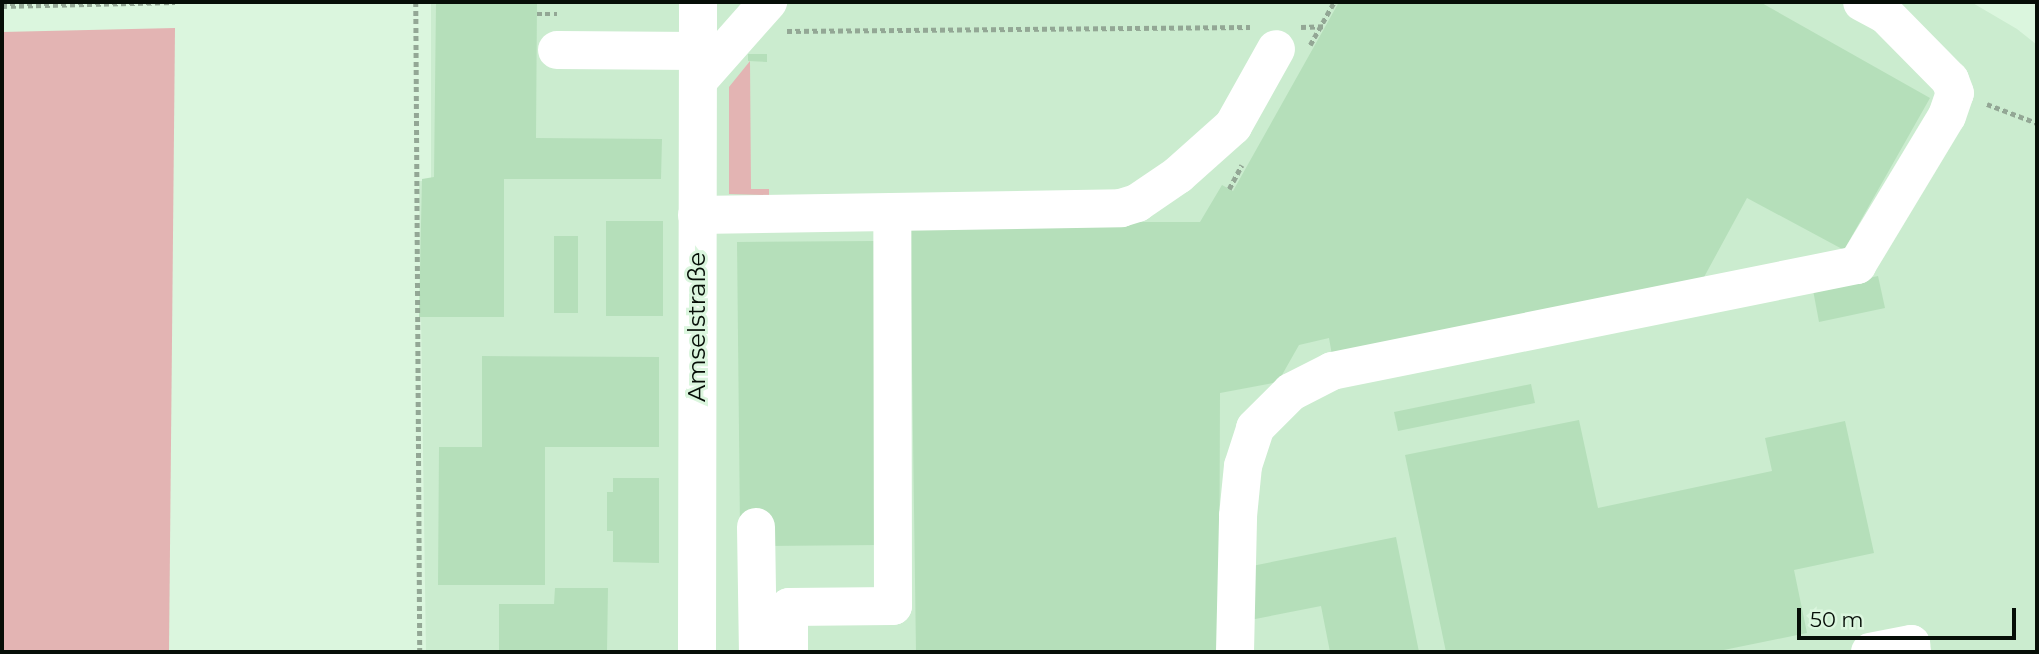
<!DOCTYPE html>
<meta charset="utf-8">
<style>
body{margin:0}
#map{position:relative;width:2039px;height:654px;overflow:hidden;background:#dbf6de;font-family:Montserrat,sans-serif}
div>[style]{position:absolute}
.built>*{inset:0;background:#cbeccf}
.green>*{inset:0;background:#e3b4b3}
.building>*{inset:0;background:#b5dfba}
.path>*{height:4.5px;margin-top:-2.25px;transform-origin:0;background:repeating-linear-gradient(90deg,#93a795 0 5px,transparent 0 8.5px)}
.minor>*{height:38px;margin:-19px;padding:0 19px;transform-origin:19px;border-radius:19px;background:#fff}
span{translate:-50% -50%;white-space:nowrap;text-align:center;line-height:1.15;-webkit-text-stroke:6px #dbf6de;paint-order:stroke}
.street-label{font-size:24px;color:#060e07}
.frame{position:absolute;inset:0;border:4px solid #060e07;pointer-events:none}
.scale{position:absolute;left:1797px;top:608px;width:219px;height:32px;box-sizing:border-box;border:4px solid #060e07;border-top:0;padding-left:9px;font-size:21px;line-height:24px;white-space:nowrap;color:#060e07;-webkit-text-stroke:5px #dbf6de;paint-order:stroke}
</style>
<div id="map">
<div class="built">
<i style="clip-path:polygon(431px 2px,1971px 2px,2017px 29px,2037px 45px,2037px 652px,426px 652px,419px 181px,431px 181px)"></i>
</div>
<div class="green">
<i style="clip-path:polygon(175px 28px,169px 652px,2px 652px,2px 32px)"></i>
<i style="clip-path:polygon(750px 61px,751px 189px,769px 189px,769px 195px,729px 194px,729px 87px)"></i>
</div>
<div class="building">
<i style="clip-path:polygon(436px 2px,537px 2px,536px 138px,662px 139px,661px 179px,504px 179px,504px 317px,419px 317px,422px 179px,434px 177px)"></i>
<i style="clip-path:polygon(1339px 2px,1760px 2px,1930px 98px,1844px 250px,1747px 198px,1703px 279px,1332px 355px,1329px 338px,1299px 345px,1278px 382px,1220px 393px,1219px 652px,916px 652px,910px 222px,1200px 222px,1222px 185px,1233px 191px)"></i>
<i style="clip-path:polygon(748px 54px,767px 54px,767px 62px,748px 61px)"></i>
<i style="clip-path:polygon(606px 221px,663px 221px,663px 316px,606px 316px)"></i>
<i style="clip-path:polygon(554px 236px,578px 236px,578px 313px,554px 313px)"></i>
<i style="clip-path:polygon(876px 241px,880px 545px,764px 546px,740px 527px,737px 242px)"></i>
<i style="clip-path:polygon(1878px 276px,1885px 308px,1819px 322px,1813px 290px)"></i>
<i style="clip-path:polygon(482px 356px,659px 357px,659px 447px,545px 447px,545px 585px,438px 585px,439px 447px,482px 447px)"></i>
<i style="clip-path:polygon(1531px 384px,1535px 403px,1398px 431px,1394px 412px)"></i>
<i style="clip-path:polygon(1579px 420px,1598px 508px,1772px 471px,1765px 438px,1845px 421px,1874px 553px,1794px 570px,1807px 633px,1714px 652px,1446px 652px,1405px 455px)"></i>
<i style="clip-path:polygon(613px 478px,659px 478px,659px 563px,613px 562px,613px 531px,607px 531px,607px 492px,613px 492px)"></i>
<i style="clip-path:polygon(1396px 537px,1419px 652px,1330px 652px,1321px 606px,1245px 621px,1247px 567px)"></i>
<i style="clip-path:polygon(555px 588px,608px 588px,607px 652px,499px 652px,499px 604px,554px 604px)"></i>
</div>
<div class="path">
<i style="left:416px;top:2px;width:650px;rotate:89.65deg"></i>
<i style="left:2px;top:6px;width:173px;rotate:-1.3deg"></i>
<i style="left:537px;top:14px;width:20px"></i>
<i style="left:1301px;top:27px;width:24px;rotate:-2deg"></i>
<i style="left:787px;top:31px;width:463px;rotate:-0.5deg"></i>
<i style="left:1310px;top:45px;width:49px;rotate:-60.8deg"></i>
<i style="left:1987px;top:104px;width:53px;rotate:20.8deg"></i>
<i style="left:1229px;top:189px;width:27px;rotate:-62deg"></i>
</div>
<div class="minor">
<i style="left:557px;top:50px;width:141px;rotate:0.4deg"></i>
<i style="left:698px;top:81px;width:106px;rotate:-48.5deg"></i>
<i style="left:697px;top:215px;width:424px;rotate:-0.9deg"></i>
<i style="left:1121px;top:208px;width:17px;rotate:-17deg"></i>
<i style="left:1137px;top:203px;width:50px;rotate:-34.3deg"></i>
<i style="left:1178px;top:175px;width:74px;rotate:-41.7deg"></i>
<i style="left:1233px;top:126px;width:88px;rotate:-60.8deg"></i>
<i style="left:756px;top:527px;width:125px;rotate:89.1deg"></i>
<i style="left:697px;top:652px;width:650px;rotate:-89.91deg"></i>
<i style="left:789px;top:652px;width:45px;rotate:-90deg"></i>
<i style="left:789px;top:607px;width:104px;rotate:-0.6deg"></i>
<i style="left:893px;top:606px;width:394px;rotate:-90.1deg"></i>
<i style="left:1235px;top:652px;width:136px;rotate:-88.7deg"></i>
<i style="left:1238px;top:516px;width:50px;rotate:-84.3deg"></i>
<i style="left:1243px;top:466px;width:40px;rotate:-72deg"></i>
<i style="left:1255px;top:428px;width:51px;rotate:-45deg"></i>
<i style="left:1291px;top:392px;width:46px;rotate:-27.1deg"></i>
<i style="left:1332px;top:371px;width:536px;rotate:-11.41deg"></i>
<i style="left:1857px;top:265px;width:174px;rotate:-58.9deg"></i>
<i style="left:1947px;top:116px;width:24px;rotate:-71deg"></i>
<i style="left:1955px;top:93px;width:14px;rotate:-111deg"></i>
<i style="left:1950px;top:80px;width:91px;rotate:-134.6deg"></i>
<i style="left:1886px;top:15px;width:27px;rotate:-152deg"></i>
<i style="left:1870px;top:652px;width:42px;rotate:-11deg"></i>
<i style="left:1911px;top:644px;width:8px;rotate:83deg"></i>
</div>
<div class="street-label">
<span style="left:697px;top:327px;rotate:-90deg">Amselstraße</span>
</div>
<div class="frame"></div>
<div class="scale">50 m</div>
</div>
